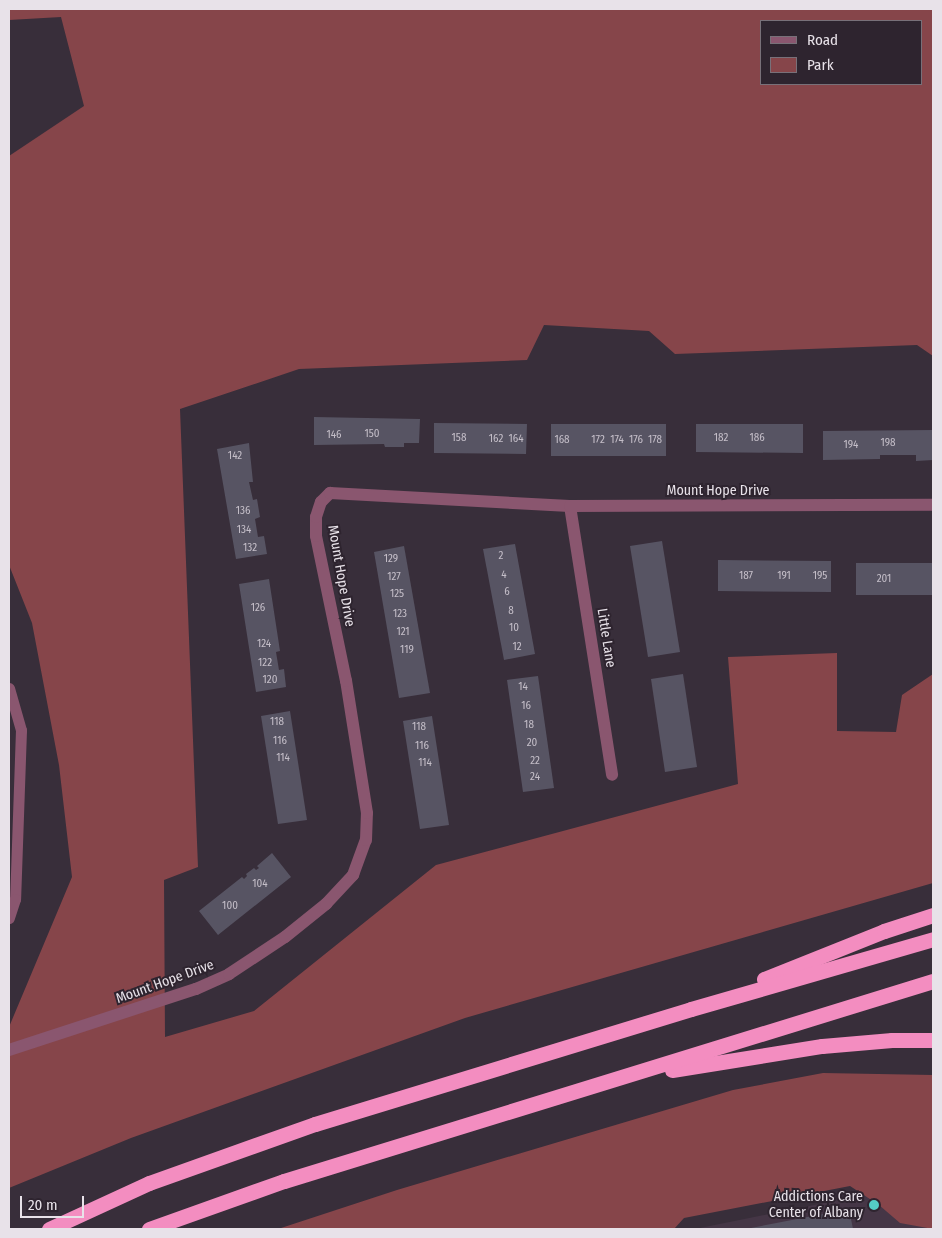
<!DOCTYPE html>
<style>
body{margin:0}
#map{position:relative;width:942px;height:1238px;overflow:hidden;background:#382e3a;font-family:"Fira Sans Condensed",sans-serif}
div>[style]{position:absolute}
.built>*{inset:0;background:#453646}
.green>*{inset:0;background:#86454a}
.building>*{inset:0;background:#575463}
.service>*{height:11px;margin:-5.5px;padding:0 5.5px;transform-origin:5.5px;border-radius:5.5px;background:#8a566f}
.minor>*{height:12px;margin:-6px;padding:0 6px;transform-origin:6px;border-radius:6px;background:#8a566f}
.motorway>*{height:15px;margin:-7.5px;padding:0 7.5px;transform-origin:7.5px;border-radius:7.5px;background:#f38dc0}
.dots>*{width:14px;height:14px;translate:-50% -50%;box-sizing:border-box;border:2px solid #2e242f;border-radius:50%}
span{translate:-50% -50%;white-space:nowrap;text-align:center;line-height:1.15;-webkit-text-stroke:4px #2e242f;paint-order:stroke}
.number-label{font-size:11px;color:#c4bec8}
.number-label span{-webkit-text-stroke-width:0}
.street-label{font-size:14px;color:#e8e2e9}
.poi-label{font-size:14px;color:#e8e2e9}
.right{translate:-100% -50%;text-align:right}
.frame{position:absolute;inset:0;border:10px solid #e8e2e9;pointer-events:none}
.legend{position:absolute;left:760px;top:20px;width:162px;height:65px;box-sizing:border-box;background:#2e242f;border:1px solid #787079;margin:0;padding:6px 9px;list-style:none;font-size:15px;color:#e8e2e9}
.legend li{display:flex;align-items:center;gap:10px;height:25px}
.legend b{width:25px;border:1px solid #787079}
.scale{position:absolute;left:20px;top:1196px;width:64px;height:22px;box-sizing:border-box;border:2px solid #e8e2e9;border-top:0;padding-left:6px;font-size:15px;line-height:18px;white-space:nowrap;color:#e8e2e9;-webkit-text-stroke:4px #2e242f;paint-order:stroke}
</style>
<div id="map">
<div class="built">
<i style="clip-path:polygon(933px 1181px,933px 1229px,695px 1229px)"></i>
</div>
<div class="green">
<i style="clip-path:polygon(evenodd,9px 9px,933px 9px,933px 356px,917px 345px,675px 354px,649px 331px,544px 325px,527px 360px,299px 369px,180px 409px,198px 867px,164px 880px,165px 1037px,254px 1011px,436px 865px,738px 784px,728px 657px,837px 653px,837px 731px,896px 732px,902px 695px,933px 674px,933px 883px,465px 1018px,131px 1138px,9px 1188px,9px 1027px,72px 877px,59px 765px,32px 623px,9px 565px,9px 156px,84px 106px,61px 17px,9px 20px,9px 9px,761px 21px,921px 21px,921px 84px,761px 84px,761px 21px)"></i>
<i style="clip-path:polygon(823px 1073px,933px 1075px,933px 1229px,900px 1223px,879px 1205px,850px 1186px,684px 1218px,674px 1229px,278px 1229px,397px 1190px,733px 1090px)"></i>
</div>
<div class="building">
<i style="clip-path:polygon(314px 417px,420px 419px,419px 443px,404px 443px,404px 447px,385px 447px,384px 444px,314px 445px)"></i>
<i style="clip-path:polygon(434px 423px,527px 424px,526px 454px,434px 453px)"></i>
<i style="clip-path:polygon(551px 424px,666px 424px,666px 456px,551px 456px)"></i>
<i style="clip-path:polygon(696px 424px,803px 424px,803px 453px,696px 452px)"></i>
<i style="clip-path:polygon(933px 430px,933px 460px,916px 461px,916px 455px,880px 455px,880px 459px,823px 460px,823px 431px)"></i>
<i style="clip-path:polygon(249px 443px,253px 482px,249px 482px,253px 500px,257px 499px,260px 517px,255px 519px,258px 537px,264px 536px,267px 554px,236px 559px,217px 449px)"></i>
<i style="clip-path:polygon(662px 541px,680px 652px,648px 657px,630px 546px)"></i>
<i style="clip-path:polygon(515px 544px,535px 654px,504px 660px,483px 549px)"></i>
<i style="clip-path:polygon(404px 546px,430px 693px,399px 698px,374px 552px)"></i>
<i style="clip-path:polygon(718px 560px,831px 561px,831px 592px,718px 591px)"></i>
<i style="clip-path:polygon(856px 563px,933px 563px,933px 595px,856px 595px)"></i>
<i style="clip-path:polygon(269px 579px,280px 651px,276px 652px,279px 670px,284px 669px,286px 687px,256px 692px,239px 584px)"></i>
<i style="clip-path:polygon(683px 674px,697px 767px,665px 772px,651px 679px)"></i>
<i style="clip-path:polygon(538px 676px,554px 788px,523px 792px,507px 680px)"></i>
<i style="clip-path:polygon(290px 711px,307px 820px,278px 824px,261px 716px)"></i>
<i style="clip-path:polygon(432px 716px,449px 825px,420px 829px,403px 721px)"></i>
<i style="clip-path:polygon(272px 853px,291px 877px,218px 935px,199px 911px,242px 877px,244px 879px,247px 876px,246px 874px,254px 868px,256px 870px,259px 868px,257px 866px)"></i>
<i style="clip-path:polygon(849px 1209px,853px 1229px,751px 1229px,751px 1228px)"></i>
</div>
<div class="service">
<i style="left:9px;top:688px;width:44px;rotate:74.1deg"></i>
<i style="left:21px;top:730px;width:169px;rotate:92deg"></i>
<i style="left:15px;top:899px;width:20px;rotate:108deg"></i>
</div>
<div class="minor">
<i style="left:570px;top:506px;width:272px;rotate:81.1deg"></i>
<i style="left:9px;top:1050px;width:197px;rotate:-18.1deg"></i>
<i style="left:196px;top:989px;width:36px;rotate:-24deg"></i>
<i style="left:229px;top:974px;width:67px;rotate:-33.5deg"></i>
<i style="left:285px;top:937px;width:53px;rotate:-38.8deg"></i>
<i style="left:326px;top:904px;width:40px;rotate:-47deg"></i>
<i style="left:353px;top:875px;width:37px;rotate:-70deg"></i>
<i style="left:366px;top:840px;width:27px;rotate:-88deg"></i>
<i style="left:367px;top:813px;width:134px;rotate:-99deg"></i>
<i style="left:346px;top:681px;width:148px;rotate:-101.7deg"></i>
<i style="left:316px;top:536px;width:19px;rotate:-90deg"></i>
<i style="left:316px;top:517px;width:16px;rotate:-72deg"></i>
<i style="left:321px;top:502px;width:13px;rotate:-45deg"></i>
<i style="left:330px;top:493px;width:240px;rotate:3.1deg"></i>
<i style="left:570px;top:506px;width:363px;rotate:-0.2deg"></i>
</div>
<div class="motorway">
<i style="left:764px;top:979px;width:129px;rotate:-21.8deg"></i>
<i style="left:884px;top:931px;width:52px;rotate:-18.1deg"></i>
<i style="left:672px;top:1070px;width:152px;rotate:-9.1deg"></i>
<i style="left:822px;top:1046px;width:70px;rotate:-4.9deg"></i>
<i style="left:892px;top:1040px;width:41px"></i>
<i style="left:49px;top:1229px;width:110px;rotate:-24.7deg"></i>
<i style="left:149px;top:1183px;width:176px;rotate:-19.6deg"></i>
<i style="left:315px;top:1124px;width:393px;rotate:-17deg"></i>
<i style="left:691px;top:1009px;width:252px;rotate:-16.1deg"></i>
<i style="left:149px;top:1229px;width:143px;rotate:-19.6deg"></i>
<i style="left:284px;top:1181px;width:679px;rotate:-17.13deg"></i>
</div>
<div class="dots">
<i style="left:874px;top:1205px;background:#54cdc6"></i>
</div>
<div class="number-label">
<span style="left:372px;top:434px">150</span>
<span style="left:334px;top:435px">146</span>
<span style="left:459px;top:438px">158</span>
<span style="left:721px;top:438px">182</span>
<span style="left:757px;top:438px">186</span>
<span style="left:496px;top:439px">162</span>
<span style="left:516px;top:439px">164</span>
<span style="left:562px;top:440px">168</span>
<span style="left:598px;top:440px">172</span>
<span style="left:617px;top:440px">174</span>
<span style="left:636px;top:440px">176</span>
<span style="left:655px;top:440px">178</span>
<span style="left:888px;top:443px">198</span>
<span style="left:851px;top:445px">194</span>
<span style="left:235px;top:456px">142</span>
<span style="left:243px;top:511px">136</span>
<span style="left:244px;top:530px">134</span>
<span style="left:250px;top:548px">132</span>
<span style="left:501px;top:556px">2</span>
<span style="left:391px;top:559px">129</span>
<span style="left:504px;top:575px">4</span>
<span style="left:746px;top:576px">187</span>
<span style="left:784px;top:576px">191</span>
<span style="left:820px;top:576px">195</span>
<span style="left:394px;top:577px">127</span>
<span style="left:884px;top:579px">201</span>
<span style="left:507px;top:592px">6</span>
<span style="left:397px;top:594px">125</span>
<span style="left:258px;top:608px">126</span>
<span style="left:511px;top:611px">8</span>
<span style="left:400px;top:614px">123</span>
<span style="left:514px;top:628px">10</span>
<span style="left:403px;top:632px">121</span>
<span style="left:264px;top:644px">124</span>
<span style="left:517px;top:647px">12</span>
<span style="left:407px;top:650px">119</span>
<span style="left:265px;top:663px">122</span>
<span style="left:270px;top:680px">120</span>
<span style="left:523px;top:687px">14</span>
<span style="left:526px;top:706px">16</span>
<span style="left:277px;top:722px">118</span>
<span style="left:529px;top:725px">18</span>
<span style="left:419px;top:727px">118</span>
<span style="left:280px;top:741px">116</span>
<span style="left:532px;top:743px">20</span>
<span style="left:422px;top:746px">116</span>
<span style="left:283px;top:758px">114</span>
<span style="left:535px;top:761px">22</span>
<span style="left:425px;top:763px">114</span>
<span style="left:535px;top:777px">24</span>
<span style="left:260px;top:884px">104</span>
<span style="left:230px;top:906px">100</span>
</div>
<div class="street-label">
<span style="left:718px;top:491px">Mount Hope Drive</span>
<span style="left:341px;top:576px;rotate:80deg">Mount Hope Drive</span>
<span style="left:606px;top:638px;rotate:81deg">Little Lane</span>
<span style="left:165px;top:982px;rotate:-20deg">Mount Hope Drive</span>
</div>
<div class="poi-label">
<span class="right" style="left:863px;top:1205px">Addictions Care<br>Center of Albany</span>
</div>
<div class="frame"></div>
<ul class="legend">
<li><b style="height:6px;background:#8a566f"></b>Road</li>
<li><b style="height:14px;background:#86454a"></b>Park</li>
</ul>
<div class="scale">20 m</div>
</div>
